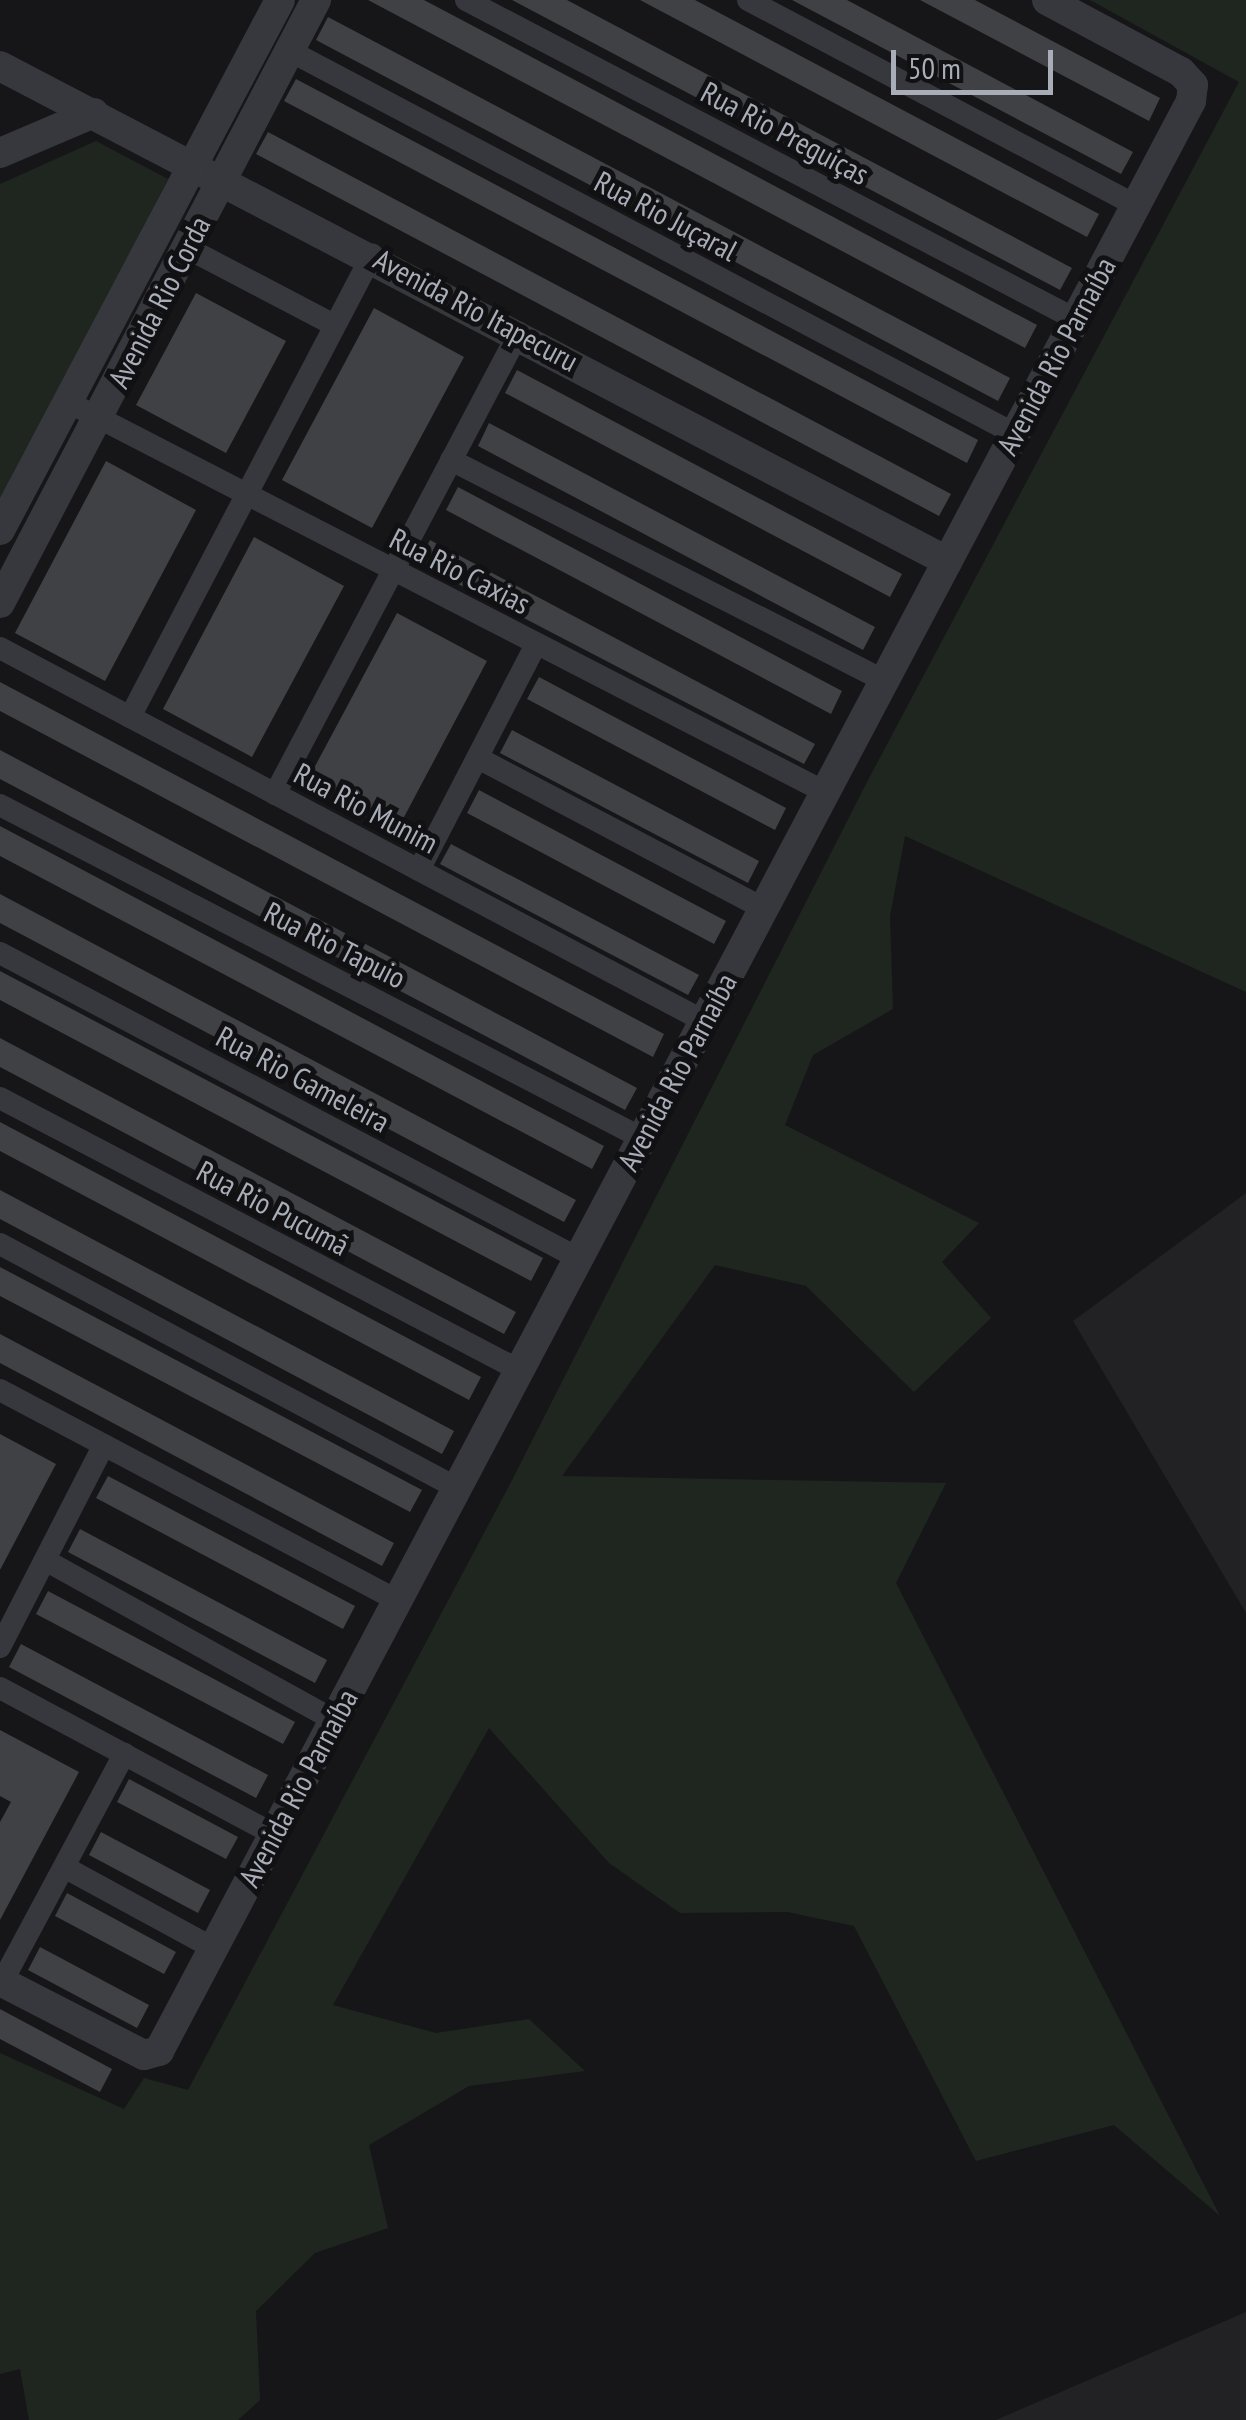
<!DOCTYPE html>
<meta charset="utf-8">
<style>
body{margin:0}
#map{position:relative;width:1246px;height:2420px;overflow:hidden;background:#161618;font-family:"PT Sans Narrow",sans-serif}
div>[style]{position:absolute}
.built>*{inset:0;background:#222225}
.green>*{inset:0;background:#1e261f}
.building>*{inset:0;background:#404145}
.minor>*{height:22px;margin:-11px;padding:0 11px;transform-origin:11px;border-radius:11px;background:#37383d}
.tertiary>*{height:30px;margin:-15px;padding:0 15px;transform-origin:15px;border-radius:15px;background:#37383d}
span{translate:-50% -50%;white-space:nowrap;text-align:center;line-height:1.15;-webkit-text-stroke:10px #111113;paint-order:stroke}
.street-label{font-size:30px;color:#a8adb8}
.scale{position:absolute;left:891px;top:50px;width:162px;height:45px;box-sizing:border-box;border:5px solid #a8adb8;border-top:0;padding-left:12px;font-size:30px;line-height:35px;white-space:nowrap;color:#a8adb8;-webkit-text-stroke:8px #111113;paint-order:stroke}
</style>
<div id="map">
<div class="built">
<i style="clip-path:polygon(1246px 1193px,1246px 1613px,1073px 1321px)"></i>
<i style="clip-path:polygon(1246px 2312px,1246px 2420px,996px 2420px)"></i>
</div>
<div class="green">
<i style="clip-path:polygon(1090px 0,1246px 0,1246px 992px,905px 836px,890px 916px,893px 1009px,813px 1055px,785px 1125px,979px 1223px,942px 1262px,991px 1318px,914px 1392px,806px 1286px,715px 1265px,562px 1476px,946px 1483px,896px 1583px,1220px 2216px,1114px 2125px,976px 2161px,854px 1926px,787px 1912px,680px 1913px,609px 1863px,489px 1728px,333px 2005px,436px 2033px,529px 2019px,585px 2071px,469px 2086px,369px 2145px,388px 2228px,315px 2253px,256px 2311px,260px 2400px,238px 2420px,29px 2420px,20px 2369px,0 2374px,0 2053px,124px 2109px,144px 2078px,188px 2090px,509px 1486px,867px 782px,1239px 82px)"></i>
<i style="clip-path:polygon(96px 141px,168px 179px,0 508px,0 184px)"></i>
</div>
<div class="building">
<i style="clip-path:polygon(368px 0,424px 0,1037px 325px,1025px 348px)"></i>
<i style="clip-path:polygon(512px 0,567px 0,1072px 268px,1060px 290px)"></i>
<i style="clip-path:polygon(640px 0,695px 0,1099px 214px,1087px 237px)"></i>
<i style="clip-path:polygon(792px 0,847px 0,1133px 152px,1121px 174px)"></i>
<i style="clip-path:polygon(920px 0,975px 0,1160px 98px,1149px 121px)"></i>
<i style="clip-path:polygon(328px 17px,1010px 378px,998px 401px,316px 40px)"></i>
<i style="clip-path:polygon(296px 79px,978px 440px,967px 463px,284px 101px)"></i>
<i style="clip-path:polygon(268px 132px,951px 494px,939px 516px,256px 154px)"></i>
<i style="clip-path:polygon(196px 293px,286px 341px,226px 453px,136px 405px)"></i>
<i style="clip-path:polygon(374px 308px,464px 357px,372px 528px,282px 480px)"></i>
<i style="clip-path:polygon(517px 370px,902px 574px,890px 597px,505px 393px)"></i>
<i style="clip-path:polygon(489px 423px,875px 627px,863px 650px,478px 446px)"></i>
<i style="clip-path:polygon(106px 461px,196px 510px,105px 681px,15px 633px)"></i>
<i style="clip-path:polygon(458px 487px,842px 691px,831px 714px,446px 510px)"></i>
<i style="clip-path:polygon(254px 537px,344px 586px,252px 757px,163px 709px)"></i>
<i style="clip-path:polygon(430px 540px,815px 744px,804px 764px,418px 563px)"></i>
<i style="clip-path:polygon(397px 613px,487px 661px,395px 834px,305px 785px)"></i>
<i style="clip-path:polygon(539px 677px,786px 808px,775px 830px,527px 699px)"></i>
<i style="clip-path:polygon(0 682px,664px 1034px,653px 1057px,0 711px)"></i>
<i style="clip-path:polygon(512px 730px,759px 861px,748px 883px,500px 753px)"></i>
<i style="clip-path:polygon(0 750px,637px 1088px,625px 1110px,0 779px)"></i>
<i style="clip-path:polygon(479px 790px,726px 921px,714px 944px,467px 813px)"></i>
<i style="clip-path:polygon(0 826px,604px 1146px,592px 1169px,0 856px)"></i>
<i style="clip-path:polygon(451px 844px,699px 975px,688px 995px,440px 864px)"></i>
<i style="clip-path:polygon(0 894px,576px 1200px,564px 1222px,0 923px)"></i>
<i style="clip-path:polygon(0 971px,543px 1258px,531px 1281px,0 1000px)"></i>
<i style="clip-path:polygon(0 1038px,516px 1312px,504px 1334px,0 1067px)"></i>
<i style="clip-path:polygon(0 1122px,481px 1377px,469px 1400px,0 1151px)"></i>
<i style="clip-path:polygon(0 1190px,454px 1431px,442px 1454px,0 1219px)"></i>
<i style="clip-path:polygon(0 1267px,422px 1490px,410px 1512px,0 1296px)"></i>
<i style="clip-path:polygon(0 1334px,394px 1543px,382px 1566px,0 1363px)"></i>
<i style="clip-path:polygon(0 1434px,56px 1464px,0 1570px)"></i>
<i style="clip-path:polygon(108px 1476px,355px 1606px,343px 1629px,96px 1498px)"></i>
<i style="clip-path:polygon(80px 1529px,327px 1660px,315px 1683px,68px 1552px)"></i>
<i style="clip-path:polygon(48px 1591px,295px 1722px,283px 1744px,36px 1614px)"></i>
<i style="clip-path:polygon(21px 1644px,268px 1775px,256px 1798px,9px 1667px)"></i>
<i style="clip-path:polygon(0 1730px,79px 1772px,0 1920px,0 1822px,11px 1802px,0 1796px)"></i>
<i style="clip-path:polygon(129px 1779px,238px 1837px,226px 1859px,117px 1802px)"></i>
<i style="clip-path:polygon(101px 1832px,210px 1890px,198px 1913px,89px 1855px)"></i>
<i style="clip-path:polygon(67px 1893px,176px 1952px,164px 1974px,55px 1916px)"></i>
<i style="clip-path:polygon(40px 1947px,149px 2005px,137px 2028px,28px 1970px)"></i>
<i style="clip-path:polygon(0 2009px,112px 2069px,100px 2092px,0 2039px)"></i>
</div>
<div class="minor">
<i style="left:466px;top:0;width:687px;rotate:27.65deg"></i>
<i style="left:748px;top:0;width:438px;rotate:27.9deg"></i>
<i style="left:290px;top:51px;width:820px;rotate:27.85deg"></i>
<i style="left:187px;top:248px;width:166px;rotate:27.6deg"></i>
<i style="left:68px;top:402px;width:852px;rotate:27.26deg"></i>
<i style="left:451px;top:460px;width:486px;rotate:27deg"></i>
<i style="left:0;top:648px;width:797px;rotate:27.92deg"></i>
<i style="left:130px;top:717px;width:522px;rotate:-62.35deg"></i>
<i style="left:478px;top:758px;width:322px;rotate:27.8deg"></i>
<i style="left:275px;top:794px;width:522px;rotate:-62.16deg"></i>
<i style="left:0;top:805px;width:723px;rotate:27.42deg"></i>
<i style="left:419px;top:870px;width:254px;rotate:-62.6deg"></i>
<i style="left:0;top:953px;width:654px;rotate:27.82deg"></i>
<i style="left:0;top:1098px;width:586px;rotate:27.66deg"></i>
<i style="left:0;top:1244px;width:518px;rotate:28.1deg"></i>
<i style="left:0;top:1390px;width:449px;rotate:27.9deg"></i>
<i style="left:45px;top:1560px;width:330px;rotate:29deg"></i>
<i style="left:0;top:1647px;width:227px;rotate:-62.8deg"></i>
<i style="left:0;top:1688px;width:310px;rotate:28.1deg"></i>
<i style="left:66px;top:1868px;width:167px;rotate:28.6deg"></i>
<i style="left:2px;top:1982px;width:259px;rotate:-61.8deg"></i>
</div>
<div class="tertiary">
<i style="left:0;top:66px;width:1069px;rotate:27.6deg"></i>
<i style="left:0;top:153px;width:102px;rotate:-23.1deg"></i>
<i style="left:0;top:530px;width:599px;rotate:-62.15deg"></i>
<i style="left:0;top:603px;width:681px;rotate:-62.34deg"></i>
<i style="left:0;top:1981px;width:162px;rotate:27.2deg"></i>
<i style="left:144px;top:2055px;width:16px;rotate:-15deg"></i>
<i style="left:159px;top:2051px;width:2206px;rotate:-62.11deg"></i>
<i style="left:1191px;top:101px;width:16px;rotate:-83deg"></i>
<i style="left:1193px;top:85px;width:18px;rotate:-133deg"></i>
<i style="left:1181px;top:72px;width:152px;rotate:-151.8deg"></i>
</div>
<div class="street-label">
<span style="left:785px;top:133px;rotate:28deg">Rua Rio Preguiças</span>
<span style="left:666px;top:216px;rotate:28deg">Rua Rio Juçaral</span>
<span style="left:159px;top:302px;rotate:-63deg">Avenida Rio Corda</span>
<span style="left:476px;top:310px;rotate:28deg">Avenida Rio Itapecuru</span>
<span style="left:1056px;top:356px;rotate:-62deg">Avenida Rio Parnaíba</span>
<span style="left:460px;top:571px;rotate:27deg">Rua Rio Caxias</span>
<span style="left:366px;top:808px;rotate:28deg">Rua Rio Munim</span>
<span style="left:335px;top:945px;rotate:27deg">Rua Rio Tapuio</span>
<span style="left:677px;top:1072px;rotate:-62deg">Avenida Rio Parnaíba</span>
<span style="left:303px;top:1079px;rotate:28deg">Rua Rio Gameleira</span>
<span style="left:273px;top:1208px;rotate:28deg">Rua Rio Pucumã</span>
<span style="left:298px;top:1788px;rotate:-62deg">Avenida Rio Parnaíba</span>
</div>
<div class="scale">50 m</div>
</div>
